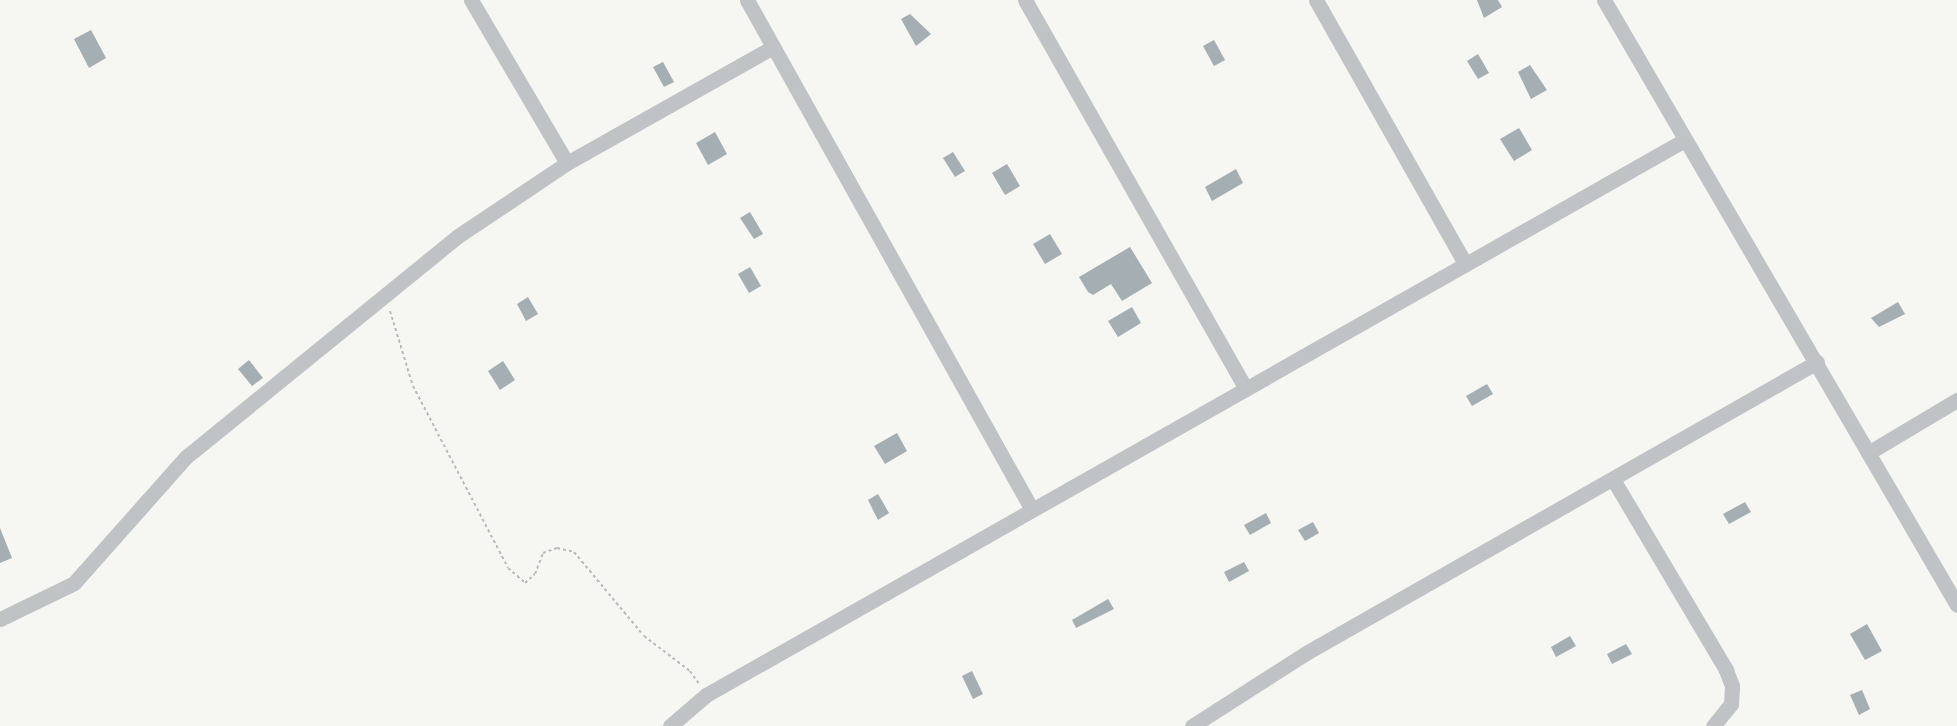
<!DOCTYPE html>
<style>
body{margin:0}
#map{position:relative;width:1957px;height:726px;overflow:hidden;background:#f6f6f2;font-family:Poppins,sans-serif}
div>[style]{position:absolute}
.building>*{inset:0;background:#a5aeb3}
.path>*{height:2px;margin-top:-1px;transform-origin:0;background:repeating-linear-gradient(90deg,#b9bcbe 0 3px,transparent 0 6px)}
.minor>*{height:15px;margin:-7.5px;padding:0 7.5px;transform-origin:7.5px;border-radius:7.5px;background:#bfc3c6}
span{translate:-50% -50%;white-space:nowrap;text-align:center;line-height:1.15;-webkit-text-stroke:6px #fff;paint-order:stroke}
</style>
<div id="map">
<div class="building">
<i style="clip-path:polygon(1477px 0,1498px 0,1502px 7px,1484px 18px)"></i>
<i style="clip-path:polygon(910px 14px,931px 34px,916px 46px,901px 19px)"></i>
<i style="clip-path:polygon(91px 30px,106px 58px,89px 68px,74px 39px)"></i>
<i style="clip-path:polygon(1214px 40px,1225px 60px,1214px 66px,1203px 46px)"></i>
<i style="clip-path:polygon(1478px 54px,1489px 73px,1478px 79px,1467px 61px)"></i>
<i style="clip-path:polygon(663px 62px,674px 82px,664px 87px,653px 67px)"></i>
<i style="clip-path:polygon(1530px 65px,1547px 90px,1531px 99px,1518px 72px)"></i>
<i style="clip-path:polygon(1519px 128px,1532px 150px,1514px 161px,1500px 139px)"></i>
<i style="clip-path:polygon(715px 132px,727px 154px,708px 165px,696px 143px)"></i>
<i style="clip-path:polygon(953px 152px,965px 171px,955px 177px,943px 158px)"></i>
<i style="clip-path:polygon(1007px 164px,1020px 186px,1005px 195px,992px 173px)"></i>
<i style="clip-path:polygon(1236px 169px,1243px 183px,1212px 201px,1205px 187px)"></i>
<i style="clip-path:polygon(750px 212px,763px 234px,754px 239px,740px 218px)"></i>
<i style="clip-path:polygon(1050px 234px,1062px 254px,1045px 264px,1033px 244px)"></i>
<i style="clip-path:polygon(1130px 247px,1152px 283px,1122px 301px,1111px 284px,1093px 295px,1088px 292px,1079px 277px)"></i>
<i style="clip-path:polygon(750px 267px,761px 286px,749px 293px,738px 274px)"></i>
<i style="clip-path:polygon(528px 297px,538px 314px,526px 321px,517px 304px)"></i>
<i style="clip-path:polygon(1898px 302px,1905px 314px,1879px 327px,1871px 318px)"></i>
<i style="clip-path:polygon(1132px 307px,1141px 323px,1118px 337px,1108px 321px)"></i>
<i style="clip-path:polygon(249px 360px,263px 378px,252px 386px,238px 369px)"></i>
<i style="clip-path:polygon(503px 361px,515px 380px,500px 390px,488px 371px)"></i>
<i style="clip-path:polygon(1487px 384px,1493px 394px,1472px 406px,1466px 396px)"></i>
<i style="clip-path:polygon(897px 433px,907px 451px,885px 464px,874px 446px)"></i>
<i style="clip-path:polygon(878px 494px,889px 513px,878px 520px,868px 500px)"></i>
<i style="clip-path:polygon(1745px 502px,1751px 512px,1729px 524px,1723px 514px)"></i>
<i style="clip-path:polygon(1266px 513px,1271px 523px,1250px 535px,1244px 525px)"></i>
<i style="clip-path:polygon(1313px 522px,1319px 533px,1305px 541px,1298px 530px)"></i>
<i style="clip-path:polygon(0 528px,12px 558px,0 563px)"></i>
<i style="clip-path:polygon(1244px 562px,1249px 571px,1229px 582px,1224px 572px)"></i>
<i style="clip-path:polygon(1108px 599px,1114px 609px,1076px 628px,1072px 620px)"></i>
<i style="clip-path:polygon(1867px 624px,1882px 651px,1865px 660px,1850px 634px)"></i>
<i style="clip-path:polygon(1570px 636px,1576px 646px,1556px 657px,1551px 647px)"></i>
<i style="clip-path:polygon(1626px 644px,1632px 654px,1612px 664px,1607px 654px)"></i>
<i style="clip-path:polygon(972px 671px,983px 694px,973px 699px,962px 676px)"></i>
<i style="clip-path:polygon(1862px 690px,1870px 709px,1859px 715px,1850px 695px)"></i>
</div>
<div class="path">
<i style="left:390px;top:311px;width:78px;rotate:73deg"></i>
<i style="left:413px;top:386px;width:205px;rotate:62.4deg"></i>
<i style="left:508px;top:568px;width:23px;rotate:41deg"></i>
<i style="left:525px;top:583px;width:13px;rotate:-42deg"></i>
<i style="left:535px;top:574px;width:22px;rotate:-69deg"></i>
<i style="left:543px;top:553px;width:15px;rotate:-20deg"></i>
<i style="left:557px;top:548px;width:17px;rotate:13deg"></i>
<i style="left:574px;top:552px;width:109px;rotate:50.2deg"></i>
<i style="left:644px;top:636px;width:58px;rotate:37.3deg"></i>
<i style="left:690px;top:671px;width:16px;rotate:55deg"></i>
</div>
<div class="minor">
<i style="left:471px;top:0;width:189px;rotate:59.5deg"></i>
<i style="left:747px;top:0;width:582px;rotate:60.79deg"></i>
<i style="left:1025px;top:0;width:447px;rotate:60.4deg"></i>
<i style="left:1316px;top:0;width:302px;rotate:60.5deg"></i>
<i style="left:1604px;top:0;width:700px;rotate:59.74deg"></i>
<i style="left:1868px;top:453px;width:104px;rotate:-30.8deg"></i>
<i style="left:1614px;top:481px;width:220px;rotate:59.3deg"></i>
<i style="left:1726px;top:670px;width:17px;rotate:69deg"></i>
<i style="left:1732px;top:686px;width:18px;rotate:93deg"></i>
<i style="left:1731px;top:704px;width:28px;rotate:129deg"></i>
<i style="left:0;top:619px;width:82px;rotate:-25.9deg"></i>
<i style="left:74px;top:583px;width:169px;rotate:-48.4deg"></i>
<i style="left:186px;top:457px;width:350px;rotate:-39.1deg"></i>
<i style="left:458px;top:236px;width:131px;rotate:-33.8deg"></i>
<i style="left:567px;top:163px;width:236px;rotate:-29.4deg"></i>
<i style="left:670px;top:726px;width:48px;rotate:-40.7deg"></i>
<i style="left:706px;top:695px;width:1123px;rotate:-29.56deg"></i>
<i style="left:1192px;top:726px;width:135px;rotate:-32.6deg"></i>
<i style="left:1306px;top:653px;width:588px;rotate:-29.66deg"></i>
</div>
</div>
